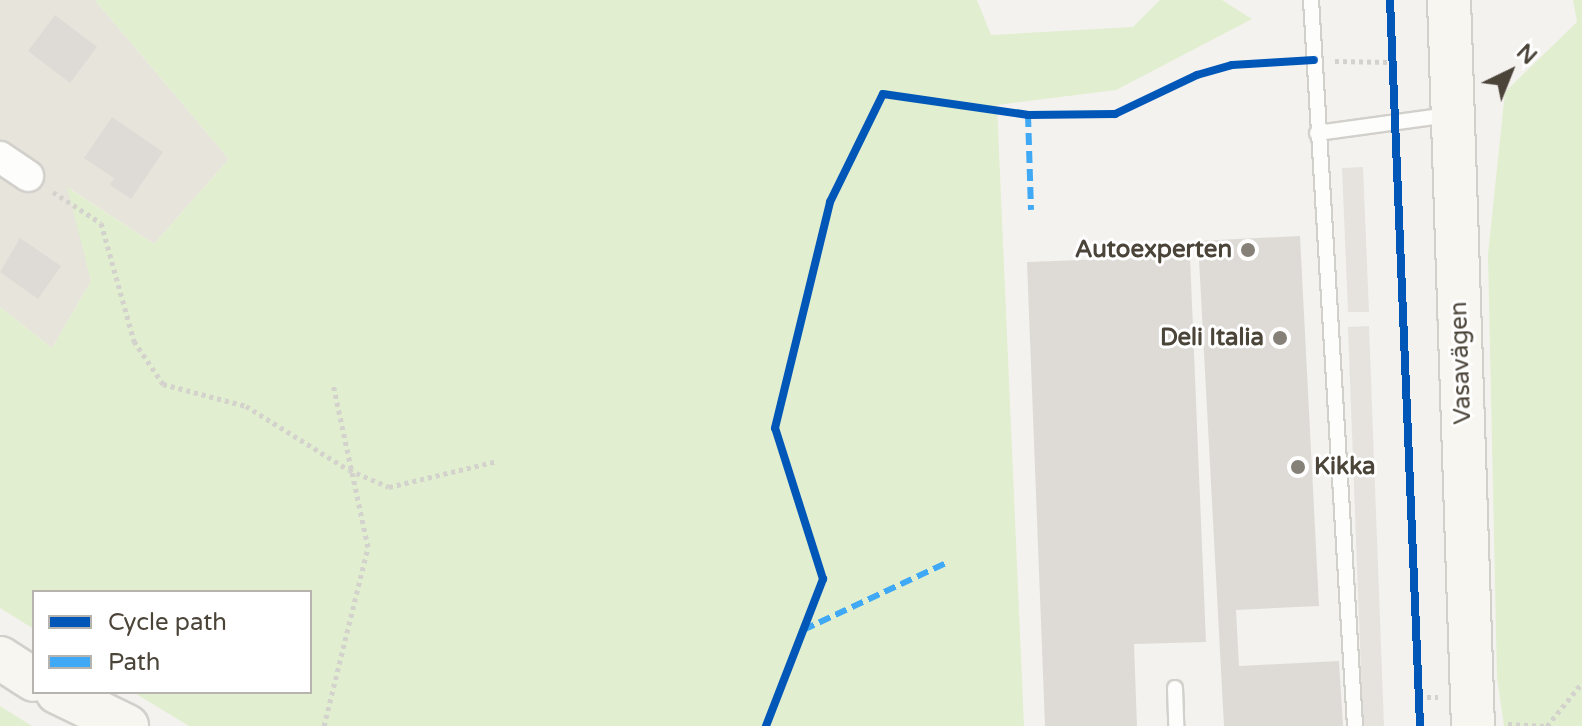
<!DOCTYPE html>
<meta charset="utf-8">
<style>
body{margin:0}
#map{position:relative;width:1582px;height:726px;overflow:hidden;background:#f4f2ee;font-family:"Varela Round",sans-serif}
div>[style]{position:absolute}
.residential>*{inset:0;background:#e7e4dc}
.green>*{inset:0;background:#e1eecf}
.parking>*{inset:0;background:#e6e3df}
.building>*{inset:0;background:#dedbd6}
.path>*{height:5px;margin-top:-2.5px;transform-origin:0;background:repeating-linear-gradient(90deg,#d3d2cc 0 4px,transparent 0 8px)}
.roads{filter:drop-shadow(2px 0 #d2d0cb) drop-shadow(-2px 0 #d2d0cb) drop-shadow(0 2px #d2d0cb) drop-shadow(0 -2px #d2d0cb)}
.lane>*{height:14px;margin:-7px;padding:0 7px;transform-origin:7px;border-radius:7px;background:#fdfdfc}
.street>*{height:30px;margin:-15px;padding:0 15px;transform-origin:15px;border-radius:15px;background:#fdfdfc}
.secondary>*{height:42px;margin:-21px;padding:0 21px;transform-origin:21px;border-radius:21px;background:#f7f6f1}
.quiet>*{height:6px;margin-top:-3px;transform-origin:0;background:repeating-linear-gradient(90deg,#3fa9f5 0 12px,transparent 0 18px)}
.cycleway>*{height:8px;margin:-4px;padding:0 4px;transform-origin:4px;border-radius:4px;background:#0057b8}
.dots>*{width:22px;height:22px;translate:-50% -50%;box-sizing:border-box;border:4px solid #fff;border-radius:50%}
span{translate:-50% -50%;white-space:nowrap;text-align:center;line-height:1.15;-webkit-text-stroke:6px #fff;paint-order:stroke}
.poi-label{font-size:24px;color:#4b4439;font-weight:700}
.right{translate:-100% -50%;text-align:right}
.left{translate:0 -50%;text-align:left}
.street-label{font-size:24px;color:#4b4439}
.legend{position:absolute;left:32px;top:590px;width:280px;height:104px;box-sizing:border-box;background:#fff;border:2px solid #b7b4b0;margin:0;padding:10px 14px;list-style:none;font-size:24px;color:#4b4439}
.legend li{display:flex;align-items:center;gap:16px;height:40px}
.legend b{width:40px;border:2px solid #b7b4b0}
.north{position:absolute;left:1470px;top:32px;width:80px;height:80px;-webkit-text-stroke:6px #fff;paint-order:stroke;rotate:43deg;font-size:22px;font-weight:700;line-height:32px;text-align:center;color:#4b4439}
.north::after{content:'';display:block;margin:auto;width:28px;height:36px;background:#4b4439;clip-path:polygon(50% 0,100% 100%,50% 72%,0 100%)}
</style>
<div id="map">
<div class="residential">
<i style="clip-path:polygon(0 0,95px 0,229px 159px,154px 244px,69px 188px,91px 281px,52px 348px,0 307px)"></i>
</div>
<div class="green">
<i style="clip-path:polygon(95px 0,977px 0,991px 35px,1133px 27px,1160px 0,1222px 0,1252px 19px,1116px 90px,997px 105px,1024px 726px,189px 726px,133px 692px,310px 692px,310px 592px,34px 592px,34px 629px,0 608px,0 307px,52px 348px,91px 281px,67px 187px,154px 244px,229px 159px)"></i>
<i style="clip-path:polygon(1573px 0,1582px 0,1582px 726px,1504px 726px,1497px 677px,1488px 254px,1505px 92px,1577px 22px)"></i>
<i style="clip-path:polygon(0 706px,32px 726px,0 726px)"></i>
</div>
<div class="parking">
<i style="clip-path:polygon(1363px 167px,1369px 312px,1348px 312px,1342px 168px)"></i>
<i style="clip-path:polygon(1369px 326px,1384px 726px,1363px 726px,1348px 327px)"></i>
</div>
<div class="building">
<i style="clip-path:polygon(55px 15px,97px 47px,70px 83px,28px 51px)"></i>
<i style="clip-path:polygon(112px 117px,163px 152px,131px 199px,110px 185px,114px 178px,84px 158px)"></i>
<i style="clip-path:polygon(1300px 236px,1319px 606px,1236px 610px,1239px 666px,1339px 661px,1343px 726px,1224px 726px,1198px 241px)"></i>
<i style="clip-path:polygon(20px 238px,61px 266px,38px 299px,0 272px)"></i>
<i style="clip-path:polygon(1190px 256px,1206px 642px,1134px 644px,1137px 726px,1045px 726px,1027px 262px)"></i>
</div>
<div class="path">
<i style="left:1335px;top:61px;width:56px;rotate:1deg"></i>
<i style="left:53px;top:192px;width:57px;rotate:32.9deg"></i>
<i style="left:101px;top:223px;width:123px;rotate:74.4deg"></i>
<i style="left:134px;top:341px;width:52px;rotate:56deg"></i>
<i style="left:163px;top:384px;width:86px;rotate:14.8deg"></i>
<i style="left:246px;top:406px;width:121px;rotate:31.9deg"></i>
<i style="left:349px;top:470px;width:43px;rotate:23deg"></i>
<i style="left:389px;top:487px;width:111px;rotate:-13.5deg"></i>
<i style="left:1419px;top:697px;width:19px"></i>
<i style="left:1508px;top:724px;width:39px;rotate:3deg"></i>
<i style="left:1547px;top:726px;width:55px;rotate:-50.9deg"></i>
<i style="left:324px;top:726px;width:184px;rotate:-76.2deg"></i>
<i style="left:368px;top:547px;width:167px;rotate:-102.1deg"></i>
</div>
<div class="roads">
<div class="lane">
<i style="left:1311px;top:0;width:727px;rotate:86.53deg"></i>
<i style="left:1317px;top:133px;width:133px;rotate:-7.8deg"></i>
<i style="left:1175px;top:688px;width:38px;rotate:88deg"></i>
</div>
<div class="street">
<i style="left:0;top:157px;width:34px;rotate:34deg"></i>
</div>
<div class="secondary">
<i style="left:1449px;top:0;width:726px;rotate:88.11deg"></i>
<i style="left:0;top:658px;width:40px;rotate:32.9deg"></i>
<i style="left:57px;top:692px;width:78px;rotate:25.9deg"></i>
</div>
</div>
<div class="quiet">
<i style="left:1028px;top:115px;width:95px;rotate:88.2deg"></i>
<i style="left:803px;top:630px;width:160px;rotate:-25.1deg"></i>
</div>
<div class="cycleway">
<i style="left:1390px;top:0;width:727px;rotate:87.63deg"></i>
<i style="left:766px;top:726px;width:158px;rotate:-68.8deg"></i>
<i style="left:823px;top:579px;width:158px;rotate:-107.6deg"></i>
<i style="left:775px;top:428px;width:233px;rotate:-76.3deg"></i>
<i style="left:830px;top:202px;width:120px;rotate:-63.9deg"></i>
<i style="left:883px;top:94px;width:147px;rotate:8.2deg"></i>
<i style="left:1028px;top:115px;width:87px;rotate:-0.7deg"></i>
<i style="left:1115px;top:114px;width:91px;rotate:-25.4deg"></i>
<i style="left:1197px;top:75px;width:36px;rotate:-16deg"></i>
<i style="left:1232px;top:65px;width:82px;rotate:-3.5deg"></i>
</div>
<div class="dots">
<i style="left:1248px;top:250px;background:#868178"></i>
<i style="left:1280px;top:338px;background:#868178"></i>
<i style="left:1298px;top:467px;background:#868178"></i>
</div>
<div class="poi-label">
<span class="right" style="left:1232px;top:250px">Autoexperten</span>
<span class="right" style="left:1264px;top:338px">Deli Italia</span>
<span class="left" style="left:1314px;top:467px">Kikka</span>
</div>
<div class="street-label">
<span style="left:1461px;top:363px;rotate:-92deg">Vasavägen</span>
</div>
<ul class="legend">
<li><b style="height:10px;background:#0057b8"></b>Cycle path</li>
<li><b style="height:10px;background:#3fa9f5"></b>Path</li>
</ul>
<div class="north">N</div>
</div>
